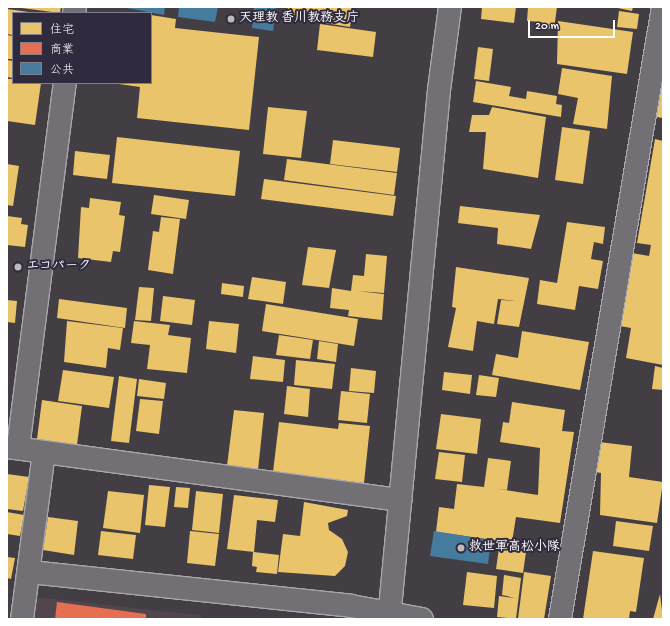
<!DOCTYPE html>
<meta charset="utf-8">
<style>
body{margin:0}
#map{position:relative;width:670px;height:626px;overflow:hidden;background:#433e44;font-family:"Gochi Hand","Klee One",sans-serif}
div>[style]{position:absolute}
.built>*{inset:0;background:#51454e}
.homes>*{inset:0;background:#e9c46a}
.shops>*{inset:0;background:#e76f51}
.public>*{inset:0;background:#457b9d}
.roads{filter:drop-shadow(1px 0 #aaa8ab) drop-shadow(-1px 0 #aaa8ab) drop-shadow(0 1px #aaa8ab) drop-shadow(0 -1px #aaa8ab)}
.street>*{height:22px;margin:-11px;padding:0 11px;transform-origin:11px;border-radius:11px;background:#727074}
.secondary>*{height:22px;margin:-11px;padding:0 11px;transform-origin:11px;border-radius:11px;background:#727074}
.dots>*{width:11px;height:11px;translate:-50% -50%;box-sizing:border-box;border:2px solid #2f2a3d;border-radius:50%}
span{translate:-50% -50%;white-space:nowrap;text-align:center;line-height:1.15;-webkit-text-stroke:4px #2f2a3d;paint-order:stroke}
.poi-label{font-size:13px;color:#fff;font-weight:700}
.left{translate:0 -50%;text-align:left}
.frame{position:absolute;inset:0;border:8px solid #fff;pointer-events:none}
.legend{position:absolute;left:12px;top:12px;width:140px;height:72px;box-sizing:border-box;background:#2f2a3d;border:1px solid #827f8b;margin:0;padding:5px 7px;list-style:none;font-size:12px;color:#fff}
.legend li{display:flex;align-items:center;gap:8px;height:20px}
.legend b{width:20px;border:1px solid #827f8b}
.scale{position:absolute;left:528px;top:20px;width:87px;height:18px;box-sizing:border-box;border:2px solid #fff;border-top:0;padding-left:5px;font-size:12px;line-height:14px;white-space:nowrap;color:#fff;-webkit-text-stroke:3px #2f2a3d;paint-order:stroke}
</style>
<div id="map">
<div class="built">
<i style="clip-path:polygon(36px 597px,170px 612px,202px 615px,201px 619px,32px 619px)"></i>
</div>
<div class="homes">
<i style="clip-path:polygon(14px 7px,61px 7px,60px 13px)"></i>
<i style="clip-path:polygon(288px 7px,353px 7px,350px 27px,287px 17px)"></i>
<i style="clip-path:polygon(482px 7px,516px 7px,514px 23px,481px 19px)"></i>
<i style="clip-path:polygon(528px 7px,557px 7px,554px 29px,541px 28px,542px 22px,527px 21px)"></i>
<i style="clip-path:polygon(613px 7px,633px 7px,632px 11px)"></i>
<i style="clip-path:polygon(7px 9px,29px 12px,13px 13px,13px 35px,7px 34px)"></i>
<i style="clip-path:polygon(619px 11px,639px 14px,637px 29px,617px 27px)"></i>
<i style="clip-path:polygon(151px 15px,176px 19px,175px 28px,259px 37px,249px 130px,137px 118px,140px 87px,112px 83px,151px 83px)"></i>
<i style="clip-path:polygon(558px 21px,633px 32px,627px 74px,557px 64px)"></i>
<i style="clip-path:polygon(320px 24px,376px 32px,373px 57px,317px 50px)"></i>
<i style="clip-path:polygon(7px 35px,13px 36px,13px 59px,7px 59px)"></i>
<i style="clip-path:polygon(478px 47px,493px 49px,489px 81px,474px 79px)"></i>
<i style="clip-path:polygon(7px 60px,13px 61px,13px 78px,7px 77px)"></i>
<i style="clip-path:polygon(562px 68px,612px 76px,607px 129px,573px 124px,578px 98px,558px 94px)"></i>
<i style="clip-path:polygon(7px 79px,13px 79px,13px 83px,41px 83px,35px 125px,7px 121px)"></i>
<i style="clip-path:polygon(476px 81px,511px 87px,509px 96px,526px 99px,527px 91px,557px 96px,556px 104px,562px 105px,561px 117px,473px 102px)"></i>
<i style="clip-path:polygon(662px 83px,663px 83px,663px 118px,656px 117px)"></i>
<i style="clip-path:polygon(268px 107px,307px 111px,301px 158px,263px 154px)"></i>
<i style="clip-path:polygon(492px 107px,546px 117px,538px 178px,483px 169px,486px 132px,469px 132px,472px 115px,489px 115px)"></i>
<i style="clip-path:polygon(562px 127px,590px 131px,583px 184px,555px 180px)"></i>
<i style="clip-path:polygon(117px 137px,240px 151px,235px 196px,112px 183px)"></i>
<i style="clip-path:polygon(655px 139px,663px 141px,663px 365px,626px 358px,631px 328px,620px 326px,632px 253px,649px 256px,651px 245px,637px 243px)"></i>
<i style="clip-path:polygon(333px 140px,400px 148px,397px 172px,330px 164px)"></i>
<i style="clip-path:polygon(75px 151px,110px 155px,107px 179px,73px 175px)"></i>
<i style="clip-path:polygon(287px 159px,397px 173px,394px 195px,284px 180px)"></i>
<i style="clip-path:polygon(7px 164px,19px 166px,13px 206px,7px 205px)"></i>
<i style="clip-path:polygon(264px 179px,396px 196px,393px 216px,261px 199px)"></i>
<i style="clip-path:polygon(154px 195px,189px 200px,186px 219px,151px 214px)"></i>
<i style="clip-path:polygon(90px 198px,121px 202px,119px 215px,125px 216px,120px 252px,113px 251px,111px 262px,78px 258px,81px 207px,89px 208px)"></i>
<i style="clip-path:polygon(460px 206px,540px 215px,531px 249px,497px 244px,498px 228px,458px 223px)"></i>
<i style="clip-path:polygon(7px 216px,22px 218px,21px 224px,28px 225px,25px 247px,7px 245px)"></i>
<i style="clip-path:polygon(161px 217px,180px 219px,173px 274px,148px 270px,153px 231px,159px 232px)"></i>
<i style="clip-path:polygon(567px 222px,605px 227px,603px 244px,594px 242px,591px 259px,603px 261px,598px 289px,579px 286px,575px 310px,537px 304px,540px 280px,557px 283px)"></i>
<i style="clip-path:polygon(308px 247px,336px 250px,329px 288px,302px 285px)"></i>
<i style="clip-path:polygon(366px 254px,387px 256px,384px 293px,357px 291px,384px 294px,382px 320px,348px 316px,349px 310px,330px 308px,332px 288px,351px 291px,353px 275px,364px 276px)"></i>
<i style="clip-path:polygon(456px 267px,529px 278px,519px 327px,497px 324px,501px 300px,516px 301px,498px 299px,494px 324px,477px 321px,473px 351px,448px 347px,456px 308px,452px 307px)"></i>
<i style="clip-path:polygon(252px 277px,286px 282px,283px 304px,248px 299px)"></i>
<i style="clip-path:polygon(222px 283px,244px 286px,243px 297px,221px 294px)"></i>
<i style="clip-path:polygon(139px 287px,154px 288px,151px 321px,135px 320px)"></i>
<i style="clip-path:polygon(163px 296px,195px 300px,192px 325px,160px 321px)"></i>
<i style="clip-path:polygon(59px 299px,127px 308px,125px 328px,57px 318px)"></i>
<i style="clip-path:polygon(7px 300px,17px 301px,15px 323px,7px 322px)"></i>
<i style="clip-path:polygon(266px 304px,358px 319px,354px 346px,262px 331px)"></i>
<i style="clip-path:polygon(67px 321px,123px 328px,120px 350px,108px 348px,106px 368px,64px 362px)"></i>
<i style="clip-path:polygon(134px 321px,170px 325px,168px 335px,191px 338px,187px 373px,147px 369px,150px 345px,131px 343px)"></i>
<i style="clip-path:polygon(209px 321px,239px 324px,236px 353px,206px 349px)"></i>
<i style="clip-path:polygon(522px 331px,589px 342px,580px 390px,492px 375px,496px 354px,518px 358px)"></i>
<i style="clip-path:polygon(279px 335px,313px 340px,310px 359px,276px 355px)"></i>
<i style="clip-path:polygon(319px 341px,338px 344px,336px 362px,317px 359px)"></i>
<i style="clip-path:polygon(253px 356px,285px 360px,283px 382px,250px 379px)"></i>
<i style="clip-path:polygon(296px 360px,335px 364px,332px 389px,294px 385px)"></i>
<i style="clip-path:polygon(655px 366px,663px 368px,663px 390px,652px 389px)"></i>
<i style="clip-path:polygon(351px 368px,376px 371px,374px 393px,349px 391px)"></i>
<i style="clip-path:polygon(63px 370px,114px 377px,109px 408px,58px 401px)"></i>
<i style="clip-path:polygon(444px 372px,472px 375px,470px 394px,442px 390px)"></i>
<i style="clip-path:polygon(479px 375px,499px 378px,496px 397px,476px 395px)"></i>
<i style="clip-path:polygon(119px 376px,137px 379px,129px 443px,111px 441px)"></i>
<i style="clip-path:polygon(139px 379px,166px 383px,164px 399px,137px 396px)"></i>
<i style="clip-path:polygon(287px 386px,310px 389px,308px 417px,284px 414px)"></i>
<i style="clip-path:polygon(341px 391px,370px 394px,367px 423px,338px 420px)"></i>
<i style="clip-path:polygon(140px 399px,163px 401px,159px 434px,136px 431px)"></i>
<i style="clip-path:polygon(42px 400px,82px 406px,77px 445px,37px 439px)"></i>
<i style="clip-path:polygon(512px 402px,565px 410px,562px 431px,574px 432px,560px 523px,516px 517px,512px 542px,527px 545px,523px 573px,496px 569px,500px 541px,436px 532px,439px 507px,454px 509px,457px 484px,484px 487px,488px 458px,511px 461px,507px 490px,498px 489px,538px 495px,540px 448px,500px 442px,503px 422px,509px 423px)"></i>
<i style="clip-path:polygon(234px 410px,264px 413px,258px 470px,227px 466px)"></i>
<i style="clip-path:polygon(441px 414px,481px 419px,477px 454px,436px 449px)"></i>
<i style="clip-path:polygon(279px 422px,338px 429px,339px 423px,370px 426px,364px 483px,273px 472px)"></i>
<i style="clip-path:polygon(599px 442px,632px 446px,629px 477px,663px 482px,657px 523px,600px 515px,601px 473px,595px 472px)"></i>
<i style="clip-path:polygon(439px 452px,465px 455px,462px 482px,435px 479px)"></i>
<i style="clip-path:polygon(7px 474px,29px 477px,23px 511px,7px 509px)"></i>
<i style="clip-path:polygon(149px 485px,170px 487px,165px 527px,145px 525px)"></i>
<i style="clip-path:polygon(176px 487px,190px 488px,188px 508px,174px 507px)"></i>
<i style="clip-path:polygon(108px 491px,144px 495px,140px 533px,103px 528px)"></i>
<i style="clip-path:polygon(196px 491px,223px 494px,219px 533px,192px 530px)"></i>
<i style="clip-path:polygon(234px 495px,278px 500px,275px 522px,257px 520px,254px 552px,227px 549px)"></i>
<i style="clip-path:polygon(304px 502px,348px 510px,347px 516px,328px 523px,329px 530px,342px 539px,348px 552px,345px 566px,335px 576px,278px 572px,283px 534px,300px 536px)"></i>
<i style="clip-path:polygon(7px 512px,24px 515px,20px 536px,7px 534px)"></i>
<i style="clip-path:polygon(48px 517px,78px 521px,74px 555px,43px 550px)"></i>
<i style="clip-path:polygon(616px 521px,653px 526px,649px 551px,613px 546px)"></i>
<i style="clip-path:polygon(101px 531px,136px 535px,133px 559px,98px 555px)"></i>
<i style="clip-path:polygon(190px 531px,219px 534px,215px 566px,187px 563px)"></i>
<i style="clip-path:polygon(593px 551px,644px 558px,636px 612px,630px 611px,629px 619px,583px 619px)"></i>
<i style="clip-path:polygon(253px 552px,279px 555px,277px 574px,256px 572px,257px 567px,252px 566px)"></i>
<i style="clip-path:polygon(7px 557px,15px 558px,11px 579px,7px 578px)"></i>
<i style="clip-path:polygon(467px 572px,497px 576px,494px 608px,463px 605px)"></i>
<i style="clip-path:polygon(524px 572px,551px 576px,544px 619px,518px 619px)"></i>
<i style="clip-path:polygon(504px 575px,521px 578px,516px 619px,497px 617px,499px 596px,515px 598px,502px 595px)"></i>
<i style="clip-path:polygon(660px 594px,663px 619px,653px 619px)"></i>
</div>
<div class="shops">
<i style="clip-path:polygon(57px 602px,146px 614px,146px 619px,55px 619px)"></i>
</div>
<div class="public">
<i style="clip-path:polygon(121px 7px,165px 7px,164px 15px)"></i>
<i style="clip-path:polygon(179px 7px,218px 7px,215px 22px,178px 17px)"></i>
<i style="clip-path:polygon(254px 7px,276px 7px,273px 31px,252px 28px)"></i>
<i style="clip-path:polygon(434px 531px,491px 540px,488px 564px,430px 556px)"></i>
</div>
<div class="roads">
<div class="street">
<i style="left:74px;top:13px;width:6px;rotate:-81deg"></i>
<i style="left:7px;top:447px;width:397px;rotate:7.7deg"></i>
<i style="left:18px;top:448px;width:368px;rotate:-82.7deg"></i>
<i style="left:22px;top:619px;width:168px;rotate:-82.5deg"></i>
<i style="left:560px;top:619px;width:621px;rotate:-80.45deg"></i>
</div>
<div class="secondary">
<i style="left:30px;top:572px;width:323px;rotate:6deg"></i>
<i style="left:351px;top:606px;width:72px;rotate:10.4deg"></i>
<i style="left:389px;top:619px;width:531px;rotate:-84.6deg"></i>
<i style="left:439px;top:90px;width:84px;rotate:-82.5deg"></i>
</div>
</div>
<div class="dots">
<i style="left:231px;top:19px;background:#bdbbbe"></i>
<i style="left:18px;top:267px;background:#bdbbbe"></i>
<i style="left:461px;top:548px;background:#bdbbbe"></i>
</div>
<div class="poi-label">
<span class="left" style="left:239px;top:19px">天理教 香川教務支庁</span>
<span class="left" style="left:26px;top:267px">エコパーク</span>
<span class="left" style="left:469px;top:548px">救世軍高松小隊</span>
</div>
<div class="frame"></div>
<ul class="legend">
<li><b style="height:11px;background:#e9c46a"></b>住宅</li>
<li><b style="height:11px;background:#e76f51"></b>商業</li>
<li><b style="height:11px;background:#457b9d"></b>公共</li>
</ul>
<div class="scale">20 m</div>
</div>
